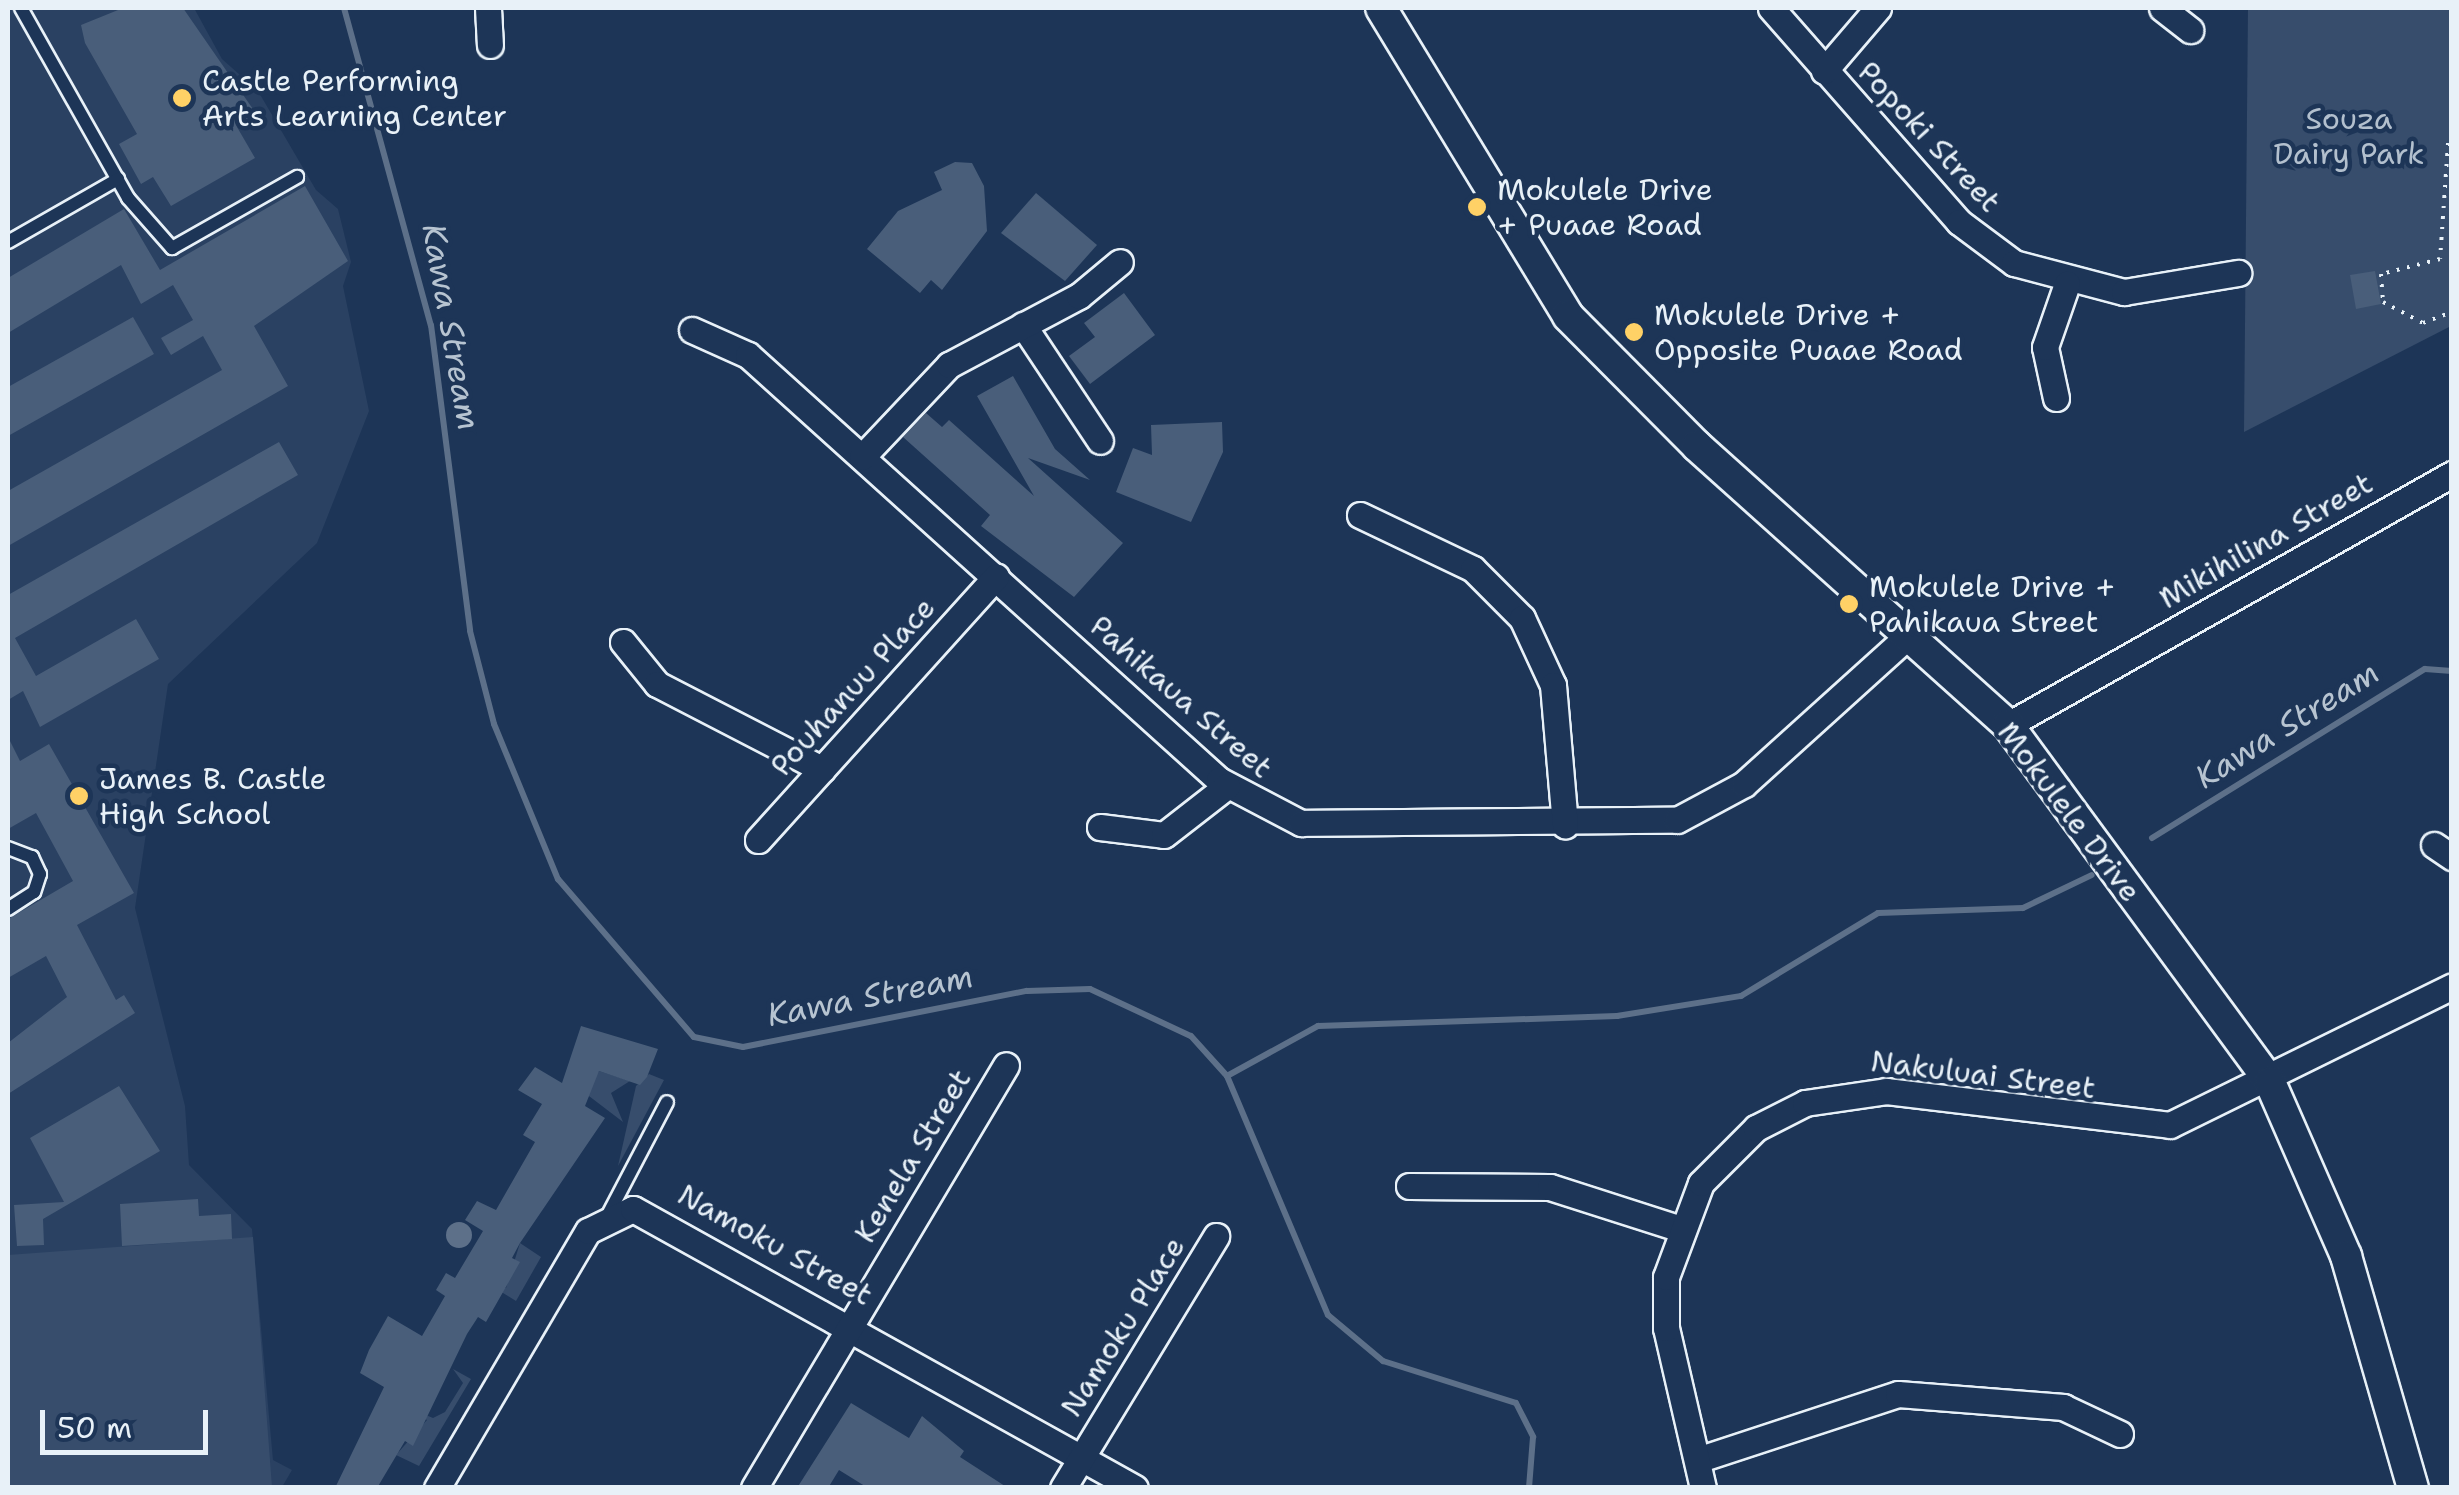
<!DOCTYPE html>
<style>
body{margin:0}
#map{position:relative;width:2459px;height:1495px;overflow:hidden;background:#1d3557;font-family:"Shantell Sans",sans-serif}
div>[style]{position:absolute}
.built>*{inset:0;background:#2a4162}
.green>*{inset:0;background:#374d6c}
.water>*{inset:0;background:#5d7089}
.round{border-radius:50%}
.stream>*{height:6px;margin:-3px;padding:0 3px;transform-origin:3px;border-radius:3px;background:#5d7089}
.building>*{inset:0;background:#495e7a}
.path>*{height:4px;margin-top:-2px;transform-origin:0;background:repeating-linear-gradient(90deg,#e8f1f8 0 2.5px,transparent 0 10.5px)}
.roads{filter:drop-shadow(2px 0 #e8f1f8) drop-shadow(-2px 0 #e8f1f8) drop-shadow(0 2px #e8f1f8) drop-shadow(0 -2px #e8f1f8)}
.service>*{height:12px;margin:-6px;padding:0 6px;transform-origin:6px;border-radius:6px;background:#1d3557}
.minor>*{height:25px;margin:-12.5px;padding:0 12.5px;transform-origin:12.5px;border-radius:12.5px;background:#1d3557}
.tertiary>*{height:30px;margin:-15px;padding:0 15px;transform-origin:15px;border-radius:15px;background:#1d3557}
.dots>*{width:28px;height:28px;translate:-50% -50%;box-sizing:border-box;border:5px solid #1d3557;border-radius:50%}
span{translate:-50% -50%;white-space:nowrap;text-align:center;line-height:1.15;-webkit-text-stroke:9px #1d3557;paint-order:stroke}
.poi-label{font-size:30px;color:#e8f1f8}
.left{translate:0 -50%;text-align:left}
.park-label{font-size:30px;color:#b3c0ce}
.street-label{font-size:30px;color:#e8f1f8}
.water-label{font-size:32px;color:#b7c4d1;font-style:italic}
.frame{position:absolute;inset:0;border:10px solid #e8f1f8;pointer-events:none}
.scale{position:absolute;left:40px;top:1410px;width:168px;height:45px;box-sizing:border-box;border:5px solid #e8f1f8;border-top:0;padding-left:12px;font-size:30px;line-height:35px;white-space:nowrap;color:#e8f1f8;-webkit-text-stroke:8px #1d3557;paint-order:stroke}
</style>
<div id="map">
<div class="built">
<i style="clip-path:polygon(8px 8px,194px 8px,222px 59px,258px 91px,316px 190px,338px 209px,351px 262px,343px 286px,369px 411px,317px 543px,168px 684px,135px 908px,185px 1106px,189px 1165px,252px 1229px,273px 1460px,292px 1470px,282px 1487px,8px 1488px)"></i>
</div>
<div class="green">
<i style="clip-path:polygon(2248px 8px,2451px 8px,2451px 326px,2244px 432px)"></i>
<i style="clip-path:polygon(599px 1071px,630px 1081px,611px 1093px,623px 1122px,585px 1093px)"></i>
<i style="clip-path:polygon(649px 1074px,664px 1080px,618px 1166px,636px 1086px)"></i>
<i style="clip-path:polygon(253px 1237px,272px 1487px,8px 1487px,8px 1255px)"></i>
<i style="clip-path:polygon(520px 1243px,541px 1257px,516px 1301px,485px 1282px,506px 1288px)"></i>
<i style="clip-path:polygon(453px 1369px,471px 1379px,419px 1466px,396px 1455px,427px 1420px,395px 1402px,433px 1418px,445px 1412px,463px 1383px)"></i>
</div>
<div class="water">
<i class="round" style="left:446px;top:1222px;width:26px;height:26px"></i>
</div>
<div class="stream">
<i style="left:344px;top:8px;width:329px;rotate:74.7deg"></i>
<i style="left:431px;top:325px;width:308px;rotate:82.7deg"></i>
<i style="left:470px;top:631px;width:96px;rotate:75.5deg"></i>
<i style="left:494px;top:724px;width:168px;rotate:67.6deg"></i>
<i style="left:558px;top:879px;width:208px;rotate:49.3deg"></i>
<i style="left:694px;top:1037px;width:50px;rotate:11.5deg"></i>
<i style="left:743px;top:1047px;width:289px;rotate:-11.2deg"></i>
<i style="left:1027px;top:991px;width:63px;rotate:-1.8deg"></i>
<i style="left:1090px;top:989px;width:111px;rotate:25deg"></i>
<i style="left:1191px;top:1036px;width:54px;rotate:48deg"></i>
<i style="left:1227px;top:1076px;width:104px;rotate:-28.8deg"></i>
<i style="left:1318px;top:1026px;width:299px;rotate:-1.9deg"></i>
<i style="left:1617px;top:1016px;width:126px;rotate:-9.2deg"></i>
<i style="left:1741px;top:996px;width:160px;rotate:-31.2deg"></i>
<i style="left:1878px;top:913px;width:145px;rotate:-2deg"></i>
<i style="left:2023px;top:908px;width:76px;rotate:-25.6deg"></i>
<i style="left:2152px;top:838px;width:321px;rotate:-31.8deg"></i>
<i style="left:2425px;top:669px;width:27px;rotate:4deg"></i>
<i style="left:1227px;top:1076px;width:259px;rotate:67.1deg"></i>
<i style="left:1328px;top:1315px;width:72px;rotate:39.9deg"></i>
<i style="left:1383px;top:1361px;width:139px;rotate:17.5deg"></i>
<i style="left:1516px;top:1403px;width:38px;rotate:63deg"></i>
<i style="left:1533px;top:1437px;width:51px;rotate:94.5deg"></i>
</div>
<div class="building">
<i style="clip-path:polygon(123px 8px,183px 8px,257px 115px,237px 127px,255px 158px,171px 206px,153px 177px,141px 184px,119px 144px,137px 134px,85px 43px,81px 25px)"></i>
<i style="clip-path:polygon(955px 162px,972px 163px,984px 186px,987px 231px,942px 290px,931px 280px,920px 293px,867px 249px,898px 211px,942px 190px,934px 172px)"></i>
<i style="clip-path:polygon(305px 186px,348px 261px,254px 326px,288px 386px,8px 546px,8px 491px,222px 370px,203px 336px,171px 355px,161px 338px,193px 320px,173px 285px,141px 304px,121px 265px,8px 333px,8px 278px,124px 209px,160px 270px)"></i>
<i style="clip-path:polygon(1036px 193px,1097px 245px,1065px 281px,1001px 233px)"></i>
<i style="clip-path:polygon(2375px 271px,2381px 304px,2356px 309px,2350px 275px)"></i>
<i style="clip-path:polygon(1124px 293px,1155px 335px,1090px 384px,1069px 356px,1095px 337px,1084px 323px)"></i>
<i style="clip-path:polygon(133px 317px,154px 354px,8px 436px,8px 387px)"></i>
<i style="clip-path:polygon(1013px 376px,1055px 449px,1090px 480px,1028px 458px,1123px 543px,1074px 597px,981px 526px,990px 515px,903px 437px,926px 413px,942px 427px,949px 420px,1034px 496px,977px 396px)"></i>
<i style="clip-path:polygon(1222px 422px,1223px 452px,1191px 522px,1116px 492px,1133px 448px,1152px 455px,1151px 425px)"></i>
<i style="clip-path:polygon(279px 442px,298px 475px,15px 638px,36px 676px,136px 619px,159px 659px,40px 727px,23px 691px,8px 700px,8px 595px)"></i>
<i style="clip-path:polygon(8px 737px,20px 761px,49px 744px,134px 893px,77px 925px,116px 1000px,124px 995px,135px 1013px,8px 1094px,8px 1043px,67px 997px,46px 956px,8px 978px,8px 919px,73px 881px,36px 813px,8px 829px)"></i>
<i style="clip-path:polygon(581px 1026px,658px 1049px,647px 1077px,640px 1085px,599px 1071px,585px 1106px,605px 1118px,520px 1243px,512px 1258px,520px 1262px,486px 1322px,478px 1317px,467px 1334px,413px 1446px,405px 1441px,377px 1488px,335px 1488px,384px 1387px,360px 1373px,369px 1350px,388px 1316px,422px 1336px,445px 1296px,436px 1290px,446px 1273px,455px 1278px,483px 1231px,465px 1220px,477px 1201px,496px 1210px,535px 1142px,523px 1135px,542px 1104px,518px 1090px,535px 1067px,562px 1083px)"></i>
<i style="clip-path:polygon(119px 1086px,160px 1151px,43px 1219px,44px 1245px,17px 1246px,14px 1205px,64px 1202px,30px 1138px)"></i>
<i style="clip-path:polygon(198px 1199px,199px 1216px,231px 1214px,232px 1239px,122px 1246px,120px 1204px)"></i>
<i style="clip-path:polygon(851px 1403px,909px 1438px,922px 1416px,964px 1451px,960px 1457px,1008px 1488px,868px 1488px,839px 1470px,828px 1488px,797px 1488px)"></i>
</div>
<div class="path">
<i style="left:2448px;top:143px;width:116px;rotate:93.9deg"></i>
<i style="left:2440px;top:259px;width:61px;rotate:165.7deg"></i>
<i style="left:2381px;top:274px;width:28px;rotate:86deg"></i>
<i style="left:2383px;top:302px;width:45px;rotate:27.7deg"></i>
<i style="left:2423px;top:323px;width:31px;rotate:-21deg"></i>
</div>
<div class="roads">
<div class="service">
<i style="left:21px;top:8px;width:218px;rotate:60.6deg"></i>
<i style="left:128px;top:198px;width:67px;rotate:48.7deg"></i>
<i style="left:172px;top:248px;width:144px;rotate:-29.6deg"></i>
<i style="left:8px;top:242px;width:127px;rotate:-29.8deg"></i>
<i style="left:8px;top:848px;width:26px;rotate:21deg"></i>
<i style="left:32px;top:857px;width:19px;rotate:65deg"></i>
<i style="left:40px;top:874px;width:19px;rotate:108deg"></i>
<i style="left:34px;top:892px;width:31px;rotate:147deg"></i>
<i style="left:609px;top:1213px;width:125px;rotate:-62.4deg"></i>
</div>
<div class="minor">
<i style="left:488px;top:8px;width:37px;rotate:87deg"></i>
<i style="left:1771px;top:8px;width:285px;rotate:48.7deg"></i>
<i style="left:1959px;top:222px;width:69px;rotate:36.7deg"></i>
<i style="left:2014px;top:263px;width:114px;rotate:14.8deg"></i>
<i style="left:2124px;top:292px;width:116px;rotate:-9.5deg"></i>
<i style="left:2162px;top:8px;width:36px;rotate:38deg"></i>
<i style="left:1824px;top:71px;width:83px;rotate:-49.4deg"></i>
<i style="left:1023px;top:325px;width:139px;rotate:56.4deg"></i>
<i style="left:692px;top:330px;width:61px;rotate:24.1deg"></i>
<i style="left:748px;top:355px;width:634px;rotate:42.06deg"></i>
<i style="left:1219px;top:780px;width:93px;rotate:27.7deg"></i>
<i style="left:1301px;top:823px;width:376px;rotate:-0.5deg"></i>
<i style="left:1677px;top:820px;width:76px;rotate:-28.2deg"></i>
<i style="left:1744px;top:784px;width:224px;rotate:-42.1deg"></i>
<i style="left:2056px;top:398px;width:52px;rotate:-102.2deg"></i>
<i style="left:2045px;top:347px;width:67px;rotate:-70.8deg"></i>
<i style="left:862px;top:457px;width:127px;rotate:-46.6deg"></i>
<i style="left:949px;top:365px;width:147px;rotate:-28deg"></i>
<i style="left:1079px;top:296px;width:53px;rotate:-39.7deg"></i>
<i style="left:1360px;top:515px;width:125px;rotate:25.5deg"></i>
<i style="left:1473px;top:569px;width:69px;rotate:45deg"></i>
<i style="left:1522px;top:618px;width:74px;rotate:65.2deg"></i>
<i style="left:1553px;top:685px;width:141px;rotate:85.1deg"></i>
<i style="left:623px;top:642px;width:54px;rotate:51deg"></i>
<i style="left:657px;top:684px;width:186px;rotate:27.3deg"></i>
<i style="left:2008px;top:725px;width:510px;rotate:-29.48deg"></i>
<i style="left:1100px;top:827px;width:64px;rotate:7.1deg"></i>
<i style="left:1164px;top:835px;width:80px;rotate:-37.9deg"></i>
<i style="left:758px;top:840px;width:355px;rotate:-47.9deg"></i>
<i style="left:2434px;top:845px;width:22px;rotate:34deg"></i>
<i style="left:1409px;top:1186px;width:141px;rotate:0.4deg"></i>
<i style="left:1550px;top:1187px;width:134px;rotate:17.8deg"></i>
<i style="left:1700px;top:1459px;width:208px;rotate:-18.2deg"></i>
<i style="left:1898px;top:1394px;width:166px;rotate:4.5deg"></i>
<i style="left:2063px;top:1407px;width:63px;rotate:25.3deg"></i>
<i style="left:437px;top:1488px;width:298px;rotate:-59.6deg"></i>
<i style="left:588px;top:1231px;width:50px;rotate:-26.1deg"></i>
<i style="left:633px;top:1209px;width:574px;rotate:29.06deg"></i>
<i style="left:754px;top:1488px;width:492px;rotate:-59.2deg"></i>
<i style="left:1063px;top:1488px;width:295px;rotate:-58.7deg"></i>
<i style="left:1703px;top:1488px;width:164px;rotate:-103deg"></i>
<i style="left:1666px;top:1328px;width:51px;rotate:-90deg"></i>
<i style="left:1666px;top:1277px;width:100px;rotate:-69.6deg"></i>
<i style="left:1701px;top:1183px;width:78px;rotate:-45deg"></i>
<i style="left:1756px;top:1128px;width:55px;rotate:-27deg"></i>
<i style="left:1805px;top:1103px;width:82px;rotate:-8.4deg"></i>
<i style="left:1886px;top:1091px;width:286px;rotate:6.8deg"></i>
<i style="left:2170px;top:1125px;width:314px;rotate:-26.2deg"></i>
</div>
<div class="tertiary">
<i style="left:1381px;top:8px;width:360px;rotate:58.7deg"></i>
<i style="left:1568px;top:316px;width:183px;rotate:45.2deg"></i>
<i style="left:1697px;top:446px;width:418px;rotate:41.9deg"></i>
<i style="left:2008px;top:725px;width:443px;rotate:53.7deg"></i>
<i style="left:2270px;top:1082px;width:190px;rotate:66.4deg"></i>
<i style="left:2346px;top:1256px;width:241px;rotate:73.9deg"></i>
</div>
</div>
<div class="dots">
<i style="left:182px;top:98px;background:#ffd166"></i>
<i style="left:1477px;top:207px;background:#ffd166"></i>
<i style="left:1634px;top:332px;background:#ffd166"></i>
<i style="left:1849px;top:604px;background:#ffd166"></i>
<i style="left:79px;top:796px;background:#ffd166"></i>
</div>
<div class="poi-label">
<span class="left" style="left:202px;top:98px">Castle Performing<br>Arts Learning Center</span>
<span class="left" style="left:1497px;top:207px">Mokulele Drive<br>+ Puaae Road</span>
<span class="left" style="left:1654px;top:332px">Mokulele Drive +<br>Opposite Puaae Road</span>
<span class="left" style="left:1869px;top:604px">Mokulele Drive +<br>Pahikaua Street</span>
<span class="left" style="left:99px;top:796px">James B. Castle<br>High School</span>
</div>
<div class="park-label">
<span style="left:2349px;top:136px">Souza<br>Dairy Park</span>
</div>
<div class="street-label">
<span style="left:1929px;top:137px;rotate:47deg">Popoki Street</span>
<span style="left:2266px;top:541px;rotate:-30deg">Mikihilina Street</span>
<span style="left:853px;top:687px;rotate:-48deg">Pouhanuu Place</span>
<span style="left:1181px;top:697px;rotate:41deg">Pahikaua Street</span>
<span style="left:2069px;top:812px;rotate:53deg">Mokulele Drive</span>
<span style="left:1983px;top:1075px;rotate:7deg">Nakuluai Street</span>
<span style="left:913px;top:1156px;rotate:-59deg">Kenela Street</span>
<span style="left:775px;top:1245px;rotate:29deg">Namoku Street</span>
<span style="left:1123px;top:1327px;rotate:-58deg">Namoku Place</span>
</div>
<div class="water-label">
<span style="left:451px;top:327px;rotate:80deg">Kawa Stream</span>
<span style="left:2287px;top:725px;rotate:-32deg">Kawa Stream</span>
<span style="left:870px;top:996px;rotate:-11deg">Kawa Stream</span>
</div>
<div class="frame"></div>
<div class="scale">50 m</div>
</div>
